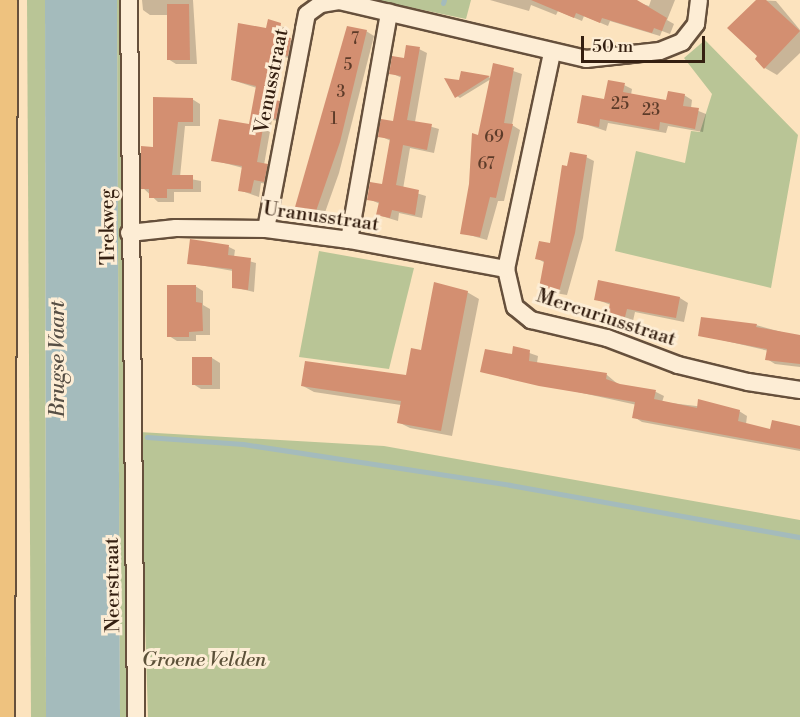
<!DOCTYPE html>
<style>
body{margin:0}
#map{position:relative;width:800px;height:717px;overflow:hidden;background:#fce3be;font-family:"Libre Bodoni",serif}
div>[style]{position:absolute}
.green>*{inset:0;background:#b9c596}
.water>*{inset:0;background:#a4bbbc}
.shadow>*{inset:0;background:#0003}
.stream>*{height:5px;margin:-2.5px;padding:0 2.5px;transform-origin:2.5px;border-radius:2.5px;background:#a4bbbc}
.building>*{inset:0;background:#d38f71}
.roads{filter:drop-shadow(2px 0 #66503c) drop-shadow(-2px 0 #66503c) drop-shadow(0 2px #66503c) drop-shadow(0 -2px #66503c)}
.minor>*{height:16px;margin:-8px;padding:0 8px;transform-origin:8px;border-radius:8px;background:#fdedd5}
.major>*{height:21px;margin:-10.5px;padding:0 10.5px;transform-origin:10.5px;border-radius:10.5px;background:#eec27f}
span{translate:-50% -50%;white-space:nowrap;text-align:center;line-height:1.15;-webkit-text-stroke:6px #fdedd5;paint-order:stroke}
.number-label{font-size:16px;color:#5c3b29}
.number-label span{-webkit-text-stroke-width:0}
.street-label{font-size:20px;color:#341f11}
.park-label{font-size:20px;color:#5c5139;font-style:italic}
.water-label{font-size:21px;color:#564e44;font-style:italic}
.scale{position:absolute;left:581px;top:36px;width:124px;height:27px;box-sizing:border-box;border:3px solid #341f11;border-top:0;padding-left:8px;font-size:18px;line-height:21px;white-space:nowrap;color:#341f11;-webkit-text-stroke:4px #fdedd5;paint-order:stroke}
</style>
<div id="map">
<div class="green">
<i style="clip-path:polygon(27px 0,45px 0,46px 717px,31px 717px)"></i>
<i style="clip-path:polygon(117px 0,123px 0,128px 717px,120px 717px)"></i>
<i style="clip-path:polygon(375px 0,471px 0,466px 19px)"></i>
<i style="clip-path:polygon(705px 40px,798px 135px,771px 288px,615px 251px,636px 151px,685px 163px,691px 131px,700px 132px,712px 94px,684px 58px)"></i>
<i style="clip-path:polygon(319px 251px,414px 268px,389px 369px,299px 357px)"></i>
<i style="clip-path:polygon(139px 432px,384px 446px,800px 520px,800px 717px,148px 717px)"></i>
</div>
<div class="water">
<i style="clip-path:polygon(45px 0,117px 0,120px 717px,46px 717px)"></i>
</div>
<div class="shadow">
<i style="clip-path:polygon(142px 0,193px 0,197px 64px,176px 64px,168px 59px,169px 15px,150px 15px,143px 10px)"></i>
<i style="clip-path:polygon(490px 0,631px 0,649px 6px,651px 0,675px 0,667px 20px,674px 24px,670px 34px,662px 31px,660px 36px,610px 21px,608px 26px,584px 16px,582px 21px,558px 11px,556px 15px,531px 5px,529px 11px)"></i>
<i style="clip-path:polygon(758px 0,776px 1px,800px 30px,800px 53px,777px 75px,765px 68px,760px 56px)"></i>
<i style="clip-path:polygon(269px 21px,288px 29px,287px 39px,298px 44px,295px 59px,283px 57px,276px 102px,286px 107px,284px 122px,272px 120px,264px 165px,274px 170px,272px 185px,261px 183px,259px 197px,239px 190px,243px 168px,213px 160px,250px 126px,257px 88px,232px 80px,268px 30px)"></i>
<i style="clip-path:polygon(366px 31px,374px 36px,339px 173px,323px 218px,296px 206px)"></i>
<i style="clip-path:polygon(419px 49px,427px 53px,415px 122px,439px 129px,434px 153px,410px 148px,403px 189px,426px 196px,422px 218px,399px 213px,398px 221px,378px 215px,380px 204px,369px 199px,383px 186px,391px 141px,380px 136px,394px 123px,402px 78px,391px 73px)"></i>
<i style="clip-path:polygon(495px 65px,522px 74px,512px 125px,520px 130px,504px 201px,498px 201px,487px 240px,462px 233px)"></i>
<i style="clip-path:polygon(462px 72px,489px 77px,491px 79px,460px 98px,457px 96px)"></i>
<i style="clip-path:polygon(624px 85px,632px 89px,631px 95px,667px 102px,684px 95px,692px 100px,691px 108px,706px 114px,703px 132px,668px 126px,666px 133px,608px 123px,606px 131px,579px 122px)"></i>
<i style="clip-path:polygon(192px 99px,200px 104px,200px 126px,185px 126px,180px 177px,201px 181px,201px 192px,174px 192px,174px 202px,158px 202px,143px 188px,154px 148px)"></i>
<i style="clip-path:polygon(586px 157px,594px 161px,583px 238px,567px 295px,549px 292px,541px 287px,545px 263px,537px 258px,552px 245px,568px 168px)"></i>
<i style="clip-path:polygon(191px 241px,229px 247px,235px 250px,234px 257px,256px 263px,254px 292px,233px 287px,233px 271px,188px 263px)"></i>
<i style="clip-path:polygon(195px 286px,203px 291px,203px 305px,210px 309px,210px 335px,196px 335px,196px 341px,177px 341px,169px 336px)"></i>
<i style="clip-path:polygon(467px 292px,479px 299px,452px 436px,410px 428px,398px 422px,401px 405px,314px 392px,303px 386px,407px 377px)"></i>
<i style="clip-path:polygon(680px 298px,688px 303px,684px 322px,635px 312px,633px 321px,618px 317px,610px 313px,611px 305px,595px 299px)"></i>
<i style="clip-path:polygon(756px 325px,800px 337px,800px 367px,775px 364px,767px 359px,769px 351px,700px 335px)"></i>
<i style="clip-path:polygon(515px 348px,538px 356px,537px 363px,607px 375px,619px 385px,656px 392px,664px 396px,662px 402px,739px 411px,747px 416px,746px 424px,771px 431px,800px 427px,800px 451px,642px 422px,634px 417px,637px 405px,482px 371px,513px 356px)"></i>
<i style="clip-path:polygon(212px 358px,220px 363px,220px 389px,201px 389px,193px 384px)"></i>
</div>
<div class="stream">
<i style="left:443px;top:3px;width:3px;rotate:-72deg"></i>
<i style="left:147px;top:437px;width:96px;rotate:4.2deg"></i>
<i style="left:243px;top:444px;width:270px;rotate:8.7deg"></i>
<i style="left:510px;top:485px;width:295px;rotate:10.2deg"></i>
</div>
<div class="building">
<i style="clip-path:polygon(531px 0,637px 0,667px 18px,662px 31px,654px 28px,652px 33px,602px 18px,600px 23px,576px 13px,574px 18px)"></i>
<i style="clip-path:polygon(756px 0,766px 0,800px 31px,764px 69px,755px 59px,757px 56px,727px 28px)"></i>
<i style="clip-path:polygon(167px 4px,189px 4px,190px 60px,167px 60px)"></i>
<i style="clip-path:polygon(268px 19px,281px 23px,279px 36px,291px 38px,288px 56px,276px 54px,268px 99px,280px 101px,276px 119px,265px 117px,257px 162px,268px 164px,264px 182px,254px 180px,251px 193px,238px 191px,242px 166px,211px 161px,219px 119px,249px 124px,256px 86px,231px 80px,238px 23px,266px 28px)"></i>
<i style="clip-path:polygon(347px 26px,367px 30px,340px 142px,315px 214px,295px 207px)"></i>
<i style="clip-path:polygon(406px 45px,420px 47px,407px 120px,432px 124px,427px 150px,403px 145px,396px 185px,419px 190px,415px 215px,392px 210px,390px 218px,376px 215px,379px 202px,367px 200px,370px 182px,382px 184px,390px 139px,378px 137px,379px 128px,381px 119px,393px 121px,401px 76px,389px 74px,392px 56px,404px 58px)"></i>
<i style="clip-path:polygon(493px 63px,514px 68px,504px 123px,513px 124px,496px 198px,490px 197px,480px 237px,460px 234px,469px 184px,472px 133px,478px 135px)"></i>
<i style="clip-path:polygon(461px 71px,490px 76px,455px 98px,444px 78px,459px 80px)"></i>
<i style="clip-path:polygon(608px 80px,625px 83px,623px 92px,666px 100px,668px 91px,685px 94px,683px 106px,699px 108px,695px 129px,660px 122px,659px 130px,600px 119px,599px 127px,577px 123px,582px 95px,604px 99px)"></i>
<i style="clip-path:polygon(153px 97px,193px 98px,193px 122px,178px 122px,172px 175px,193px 175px,193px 189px,167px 189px,167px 198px,149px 198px,149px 189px,141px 189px,141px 146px,153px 147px)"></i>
<i style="clip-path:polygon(570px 152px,587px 155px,575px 233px,559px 292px,539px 288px,544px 261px,535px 259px,539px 241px,550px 243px,562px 165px,567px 166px)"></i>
<i style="clip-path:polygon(190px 239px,229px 245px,228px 255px,251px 258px,248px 290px,232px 288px,232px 269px,187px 264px)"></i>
<i style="clip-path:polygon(598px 280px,680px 297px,676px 318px,627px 309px,625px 317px,608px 314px,610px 303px,594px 300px)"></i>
<i style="clip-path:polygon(434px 282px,468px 291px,441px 431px,397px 423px,401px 401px,301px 386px,305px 361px,406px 375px,411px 348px,421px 350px)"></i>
<i style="clip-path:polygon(167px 285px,196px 285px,196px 302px,202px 303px,203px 331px,189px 332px,189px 337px,167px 337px)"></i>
<i style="clip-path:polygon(701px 317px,757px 324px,756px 327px,800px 335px,800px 364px,765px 360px,767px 349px,698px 336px)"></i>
<i style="clip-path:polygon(513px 346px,530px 350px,529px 361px,607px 373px,606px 379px,620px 384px,656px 390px,654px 399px,697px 408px,698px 399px,740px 410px,738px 421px,770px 429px,772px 420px,800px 426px,800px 449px,632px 418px,635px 402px,539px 386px,480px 372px,485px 349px,512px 354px)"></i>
<i style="clip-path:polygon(192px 357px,212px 357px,212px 385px,192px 385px)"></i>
</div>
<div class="roads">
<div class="minor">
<i style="left:129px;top:0;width:717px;rotate:89.44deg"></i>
<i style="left:552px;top:53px;width:221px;rotate:102deg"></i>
<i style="left:506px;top:269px;width:39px;rotate:77deg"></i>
<i style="left:515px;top:307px;width:21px;rotate:39deg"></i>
<i style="left:531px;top:320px;width:78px;rotate:13.3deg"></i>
<i style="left:607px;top:338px;width:76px;rotate:20.8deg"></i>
<i style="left:678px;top:365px;width:72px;rotate:13.7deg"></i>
<i style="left:748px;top:382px;width:53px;rotate:8.7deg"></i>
<i style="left:266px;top:229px;width:204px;rotate:-79.2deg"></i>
<i style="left:304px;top:29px;width:15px;rotate:-79deg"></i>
<i style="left:307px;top:14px;width:17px;rotate:-36deg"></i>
<i style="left:321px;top:4px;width:18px;rotate:-9deg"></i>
<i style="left:339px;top:1px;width:254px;rotate:13.2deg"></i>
<i style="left:586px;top:59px;width:74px;rotate:-6.2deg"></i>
<i style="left:660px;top:51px;width:24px;rotate:-22deg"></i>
<i style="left:682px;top:42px;width:23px;rotate:-52deg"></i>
<i style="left:696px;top:24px;width:24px;rotate:-83deg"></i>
<i style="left:129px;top:233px;width:47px;rotate:-6.1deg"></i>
<i style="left:176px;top:228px;width:90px;rotate:0.6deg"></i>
<i style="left:266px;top:229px;width:84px;rotate:7.5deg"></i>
<i style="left:349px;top:240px;width:160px;rotate:10.5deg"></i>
<i style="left:349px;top:240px;width:231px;rotate:-80deg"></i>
</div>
<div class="major">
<i style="left:3px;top:717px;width:717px;rotate:-89.76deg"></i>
</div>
</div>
<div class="number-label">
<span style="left:355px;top:39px">7</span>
<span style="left:348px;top:65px">5</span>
<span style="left:341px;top:92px">3</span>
<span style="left:620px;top:104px">25</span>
<span style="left:651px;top:110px">23</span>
<span style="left:334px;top:119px">1</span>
<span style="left:494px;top:137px">69</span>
<span style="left:486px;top:164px">67</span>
</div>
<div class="street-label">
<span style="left:272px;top:81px;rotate:-79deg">Venusstraat</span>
<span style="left:321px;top:217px;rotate:8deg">Uranusstraat</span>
<span style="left:108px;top:227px;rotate:-91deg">Trekweg</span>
<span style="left:606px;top:318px;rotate:18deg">Mercuriusstraat</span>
<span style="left:113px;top:585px;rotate:-91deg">Neerstraat</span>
</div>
<div class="park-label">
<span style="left:204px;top:660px">Groene Velden</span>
</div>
<div class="water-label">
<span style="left:58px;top:359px;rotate:-90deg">Brugse Vaart</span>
</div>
<div class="scale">50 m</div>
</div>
